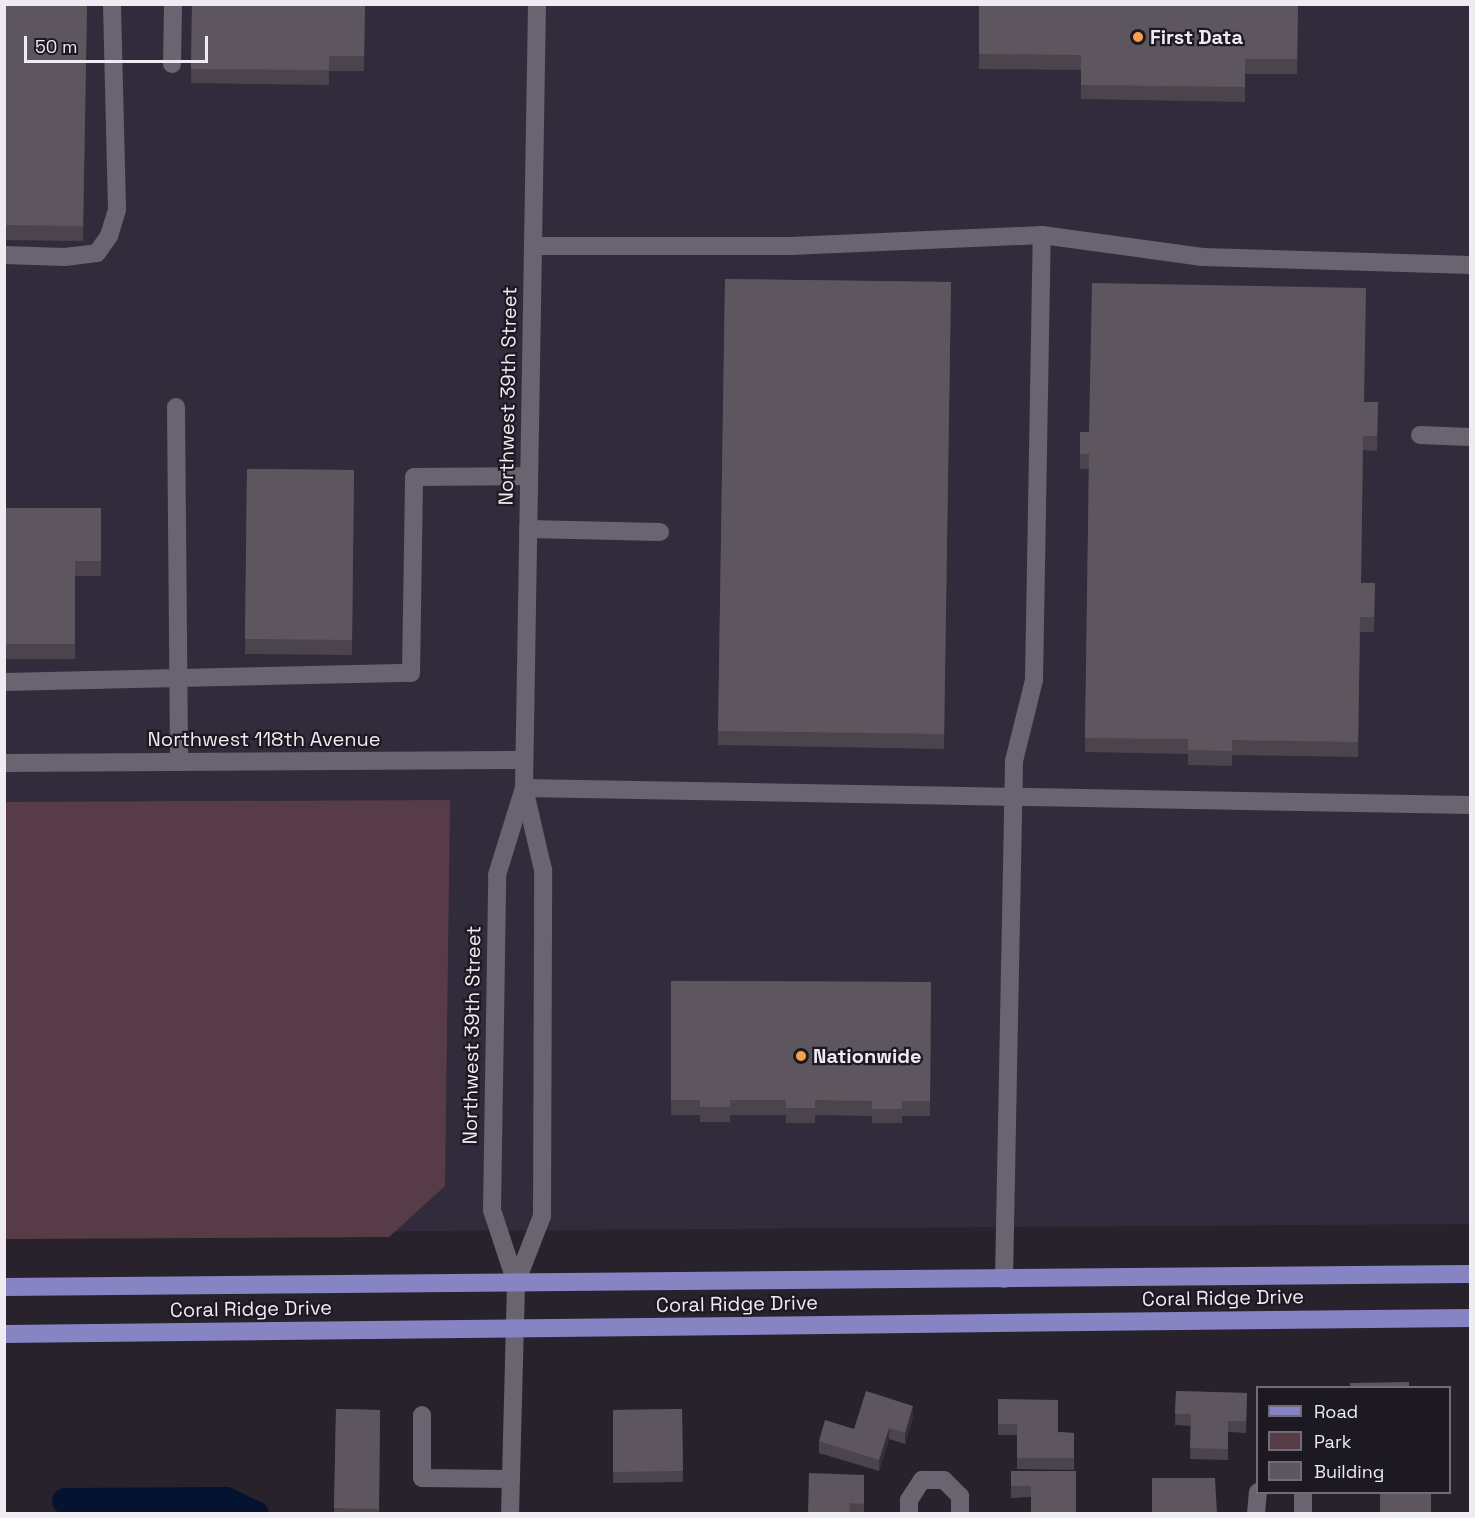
<!DOCTYPE html>
<style>
body{margin:0}
#map{position:relative;width:1475px;height:1518px;overflow:hidden;background:#27222c;font-family:"Space Grotesk",sans-serif}
div>[style]{position:absolute}
.built>*{inset:0;background:#322b3b}
.green>*{inset:0;background:#573c48}
.canal>*{height:26px;margin:-13px;padding:0 13px;transform-origin:13px;border-radius:13px;background:#041330}
.minor>*{height:18px;margin:-9px;padding:0 9px;transform-origin:9px;border-radius:9px;background:#696470}
.major>*{height:18px;margin:-9px;padding:0 9px;transform-origin:9px;border-radius:9px;background:#8784c4}
.wall>*{inset:0;background:#4c444c}
.shaded-wall>*{inset:0;background:#362f38}
.building>*{inset:0;background:#5e565e}
.dots>*{width:16px;height:16px;translate:-50% -50%;box-sizing:border-box;border:3px solid #1d1922;border-radius:50%}
span{translate:-50% -50%;white-space:nowrap;text-align:center;line-height:1.15;-webkit-text-stroke:4.5px #1d1922;paint-order:stroke}
.poi-label{font-size:20px;color:#eeecf2;font-weight:700}
.left{translate:0 -50%;text-align:left}
.street-label{font-size:20px;color:#eeecf2}
.frame{position:absolute;inset:0;border:6px solid #eeecf2;pointer-events:none}
.legend{position:absolute;left:1256px;top:1386px;width:195px;height:108px;box-sizing:border-box;background:#1d1922;border:2px solid #716d75;margin:0;padding:8px 10px;list-style:none;font-size:18px;color:#eeecf2}
.legend li{display:flex;align-items:center;gap:12px;height:30px}
.legend b{width:30px;border:2px solid #716d75}
.scale{position:absolute;left:24px;top:36px;width:184px;height:27px;box-sizing:border-box;border:3px solid #eeecf2;border-top:0;padding-left:8px;font-size:18px;line-height:21px;white-space:nowrap;color:#eeecf2;-webkit-text-stroke:4px #1d1922;paint-order:stroke}
</style>
<div id="map">
<div class="built">
<i style="clip-path:polygon(4px 5px,1470px 5px,1470px 1224px,5px 1234px)"></i>
</div>
<div class="green">
<i style="clip-path:polygon(450px 800px,445px 1186px,389px 1237px,5px 1239px,5px 802px)"></i>
</div>
<div class="canal">
<i style="left:65px;top:1501px;width:161px;rotate:-0.4deg"></i>
<i style="left:226px;top:1500px;width:33px;rotate:25deg"></i>
</div>
<div class="minor">
<i style="left:172px;top:64px;width:60px;rotate:-89deg"></i>
<i style="left:533px;top:246px;width:258px"></i>
<i style="left:791px;top:246px;width:251px;rotate:-2.5deg"></i>
<i style="left:1042px;top:235px;width:162px;rotate:7.8deg"></i>
<i style="left:1202px;top:257px;width:268px;rotate:1.7deg"></i>
<i style="left:4px;top:255px;width:61px;rotate:1.9deg"></i>
<i style="left:65px;top:257px;width:32px;rotate:-7deg"></i>
<i style="left:97px;top:253px;width:21px;rotate:-55deg"></i>
<i style="left:109px;top:236px;width:28px;rotate:-73deg"></i>
<i style="left:117px;top:209px;width:205px;rotate:-91.4deg"></i>
<i style="left:176px;top:407px;width:355px;rotate:89.5deg"></i>
<i style="left:1420px;top:435px;width:50px;rotate:2.3deg"></i>
<i style="left:528px;top:529px;width:132px;rotate:1.3deg"></i>
<i style="left:4px;top:682px;width:407px;rotate:-1.3deg"></i>
<i style="left:411px;top:673px;width:196px;rotate:-89.1deg"></i>
<i style="left:414px;top:477px;width:115px;rotate:-0.5deg"></i>
<i style="left:4px;top:763px;width:520px;rotate:-0.33deg"></i>
<i style="left:524px;top:788px;width:946px;rotate:1.03deg"></i>
<i style="left:1004px;top:1279px;width:518px;rotate:-88.89deg"></i>
<i style="left:1014px;top:761px;width:83px;rotate:-76.1deg"></i>
<i style="left:1034px;top:680px;width:445px;rotate:-89deg"></i>
<i style="left:516px;top:1283px;width:72px;rotate:-68.8deg"></i>
<i style="left:542px;top:1216px;width:346px;rotate:-89.8deg"></i>
<i style="left:543px;top:870px;width:84px;rotate:-103deg"></i>
<i style="left:524px;top:788px;width:784px;rotate:-89.05deg"></i>
<i style="left:422px;top:1415px;width:63px;rotate:90deg"></i>
<i style="left:422px;top:1478px;width:89px;rotate:0.6deg"></i>
<i style="left:1303px;top:1492px;width:22px;rotate:90deg"></i>
<i style="left:510px;top:1514px;width:231px;rotate:-88.5deg"></i>
<i style="left:516px;top:1283px;width:77px;rotate:-108.2deg"></i>
<i style="left:492px;top:1210px;width:335px;rotate:-89.1deg"></i>
<i style="left:497px;top:875px;width:91px;rotate:-72.8deg"></i>
<i style="left:909px;top:1514px;width:14px;rotate:-90deg"></i>
<i style="left:909px;top:1500px;width:24px;rotate:-57deg"></i>
<i style="left:922px;top:1480px;width:22px"></i>
<i style="left:944px;top:1480px;width:23px;rotate:45deg"></i>
<i style="left:960px;top:1496px;width:18px;rotate:90deg"></i>
<i style="left:1256px;top:1514px;width:22px;rotate:-85deg"></i>
</div>
<div class="major">
<i style="left:4px;top:1287px;width:1466px;rotate:-0.51deg"></i>
<i style="left:4px;top:1334px;width:1466px;rotate:-0.63deg"></i>
</div>
<div class="wall">
<i style="clip-path:polygon(4px 4px,87px 4px,83px 241px,4px 240px)"></i>
<i style="clip-path:polygon(192px 4px,365px 4px,364px 71px,329px 71px,329px 85px,191px 83px)"></i>
<i style="clip-path:polygon(979px 4px,1298px 4px,1297px 74px,1245px 74px,1245px 102px,1081px 99px,1081px 70px,979px 69px)"></i>
<i style="clip-path:polygon(725px 279px,951px 282px,944px 749px,718px 745px)"></i>
<i style="clip-path:polygon(1364px 402px,1378px 402px,1377px 451px,1363px 450px,1361px 583px,1375px 583px,1374px 632px,1360px 632px,1358px 757px,1232px 755px,1232px 766px,1188px 765px,1188px 754px,1085px 752px,1089px 469px,1080px 469px,1080px 454px,1089px 432px)"></i>
<i style="clip-path:polygon(247px 469px,354px 470px,352px 655px,245px 654px)"></i>
<i style="clip-path:polygon(4px 508px,101px 508px,101px 576px,75px 576px,75px 659px,4px 659px)"></i>
<i style="clip-path:polygon(671px 981px,931px 982px,930px 1116px,902px 1116px,902px 1123px,872px 1123px,872px 1116px,815px 1115px,815px 1123px,786px 1123px,786px 1115px,730px 1115px,730px 1122px,700px 1122px,700px 1115px,671px 1115px)"></i>
<i style="clip-path:polygon(1176px 1391px,1247px 1393px,1246px 1433px,1228px 1432px,1228px 1460px,1190px 1459px,1191px 1426px,1175px 1425px)"></i>
<i style="clip-path:polygon(998px 1399px,1058px 1432px,1074px 1433px,1074px 1470px,1017px 1469px,1017px 1435px,998px 1435px)"></i>
<i style="clip-path:polygon(336px 1409px,380px 1410px,379px 1514px,334px 1514px)"></i>
<i style="clip-path:polygon(682px 1409px,683px 1482px,613px 1483px,613px 1410px)"></i>
<i style="clip-path:polygon(913px 1417px,905px 1444px,889px 1439px,879px 1471px,819px 1453px,819px 1441px,854px 1429px)"></i>
<i style="clip-path:polygon(1011px 1471px,1076px 1514px,1031px 1497px,1011px 1498px)"></i>
<i style="clip-path:polygon(864px 1475px,864px 1514px,808px 1514px)"></i>
</div>
<div class="shaded-wall">
<i style="clip-path:polygon(913px 1406px,913px 1417px,905px 1444px,905px 1433px)"></i>
<i style="clip-path:polygon(889px 1428px,889px 1439px,879px 1471px,879px 1460px)"></i>
</div>
<div class="building">
<i style="clip-path:polygon(4px 4px,87px 4px,83px 226px,4px 225px)"></i>
<i style="clip-path:polygon(192px 4px,365px 4px,364px 56px,329px 56px,329px 70px,191px 69px)"></i>
<i style="clip-path:polygon(979px 4px,1298px 4px,1297px 59px,1245px 59px,1245px 87px,1081px 85px,1081px 55px,979px 54px)"></i>
<i style="clip-path:polygon(725px 279px,951px 282px,944px 734px,718px 731px)"></i>
<i style="clip-path:polygon(1092px 283px,1366px 288px,1364px 402px,1378px 402px,1377px 436px,1363px 436px,1361px 583px,1375px 583px,1374px 617px,1360px 617px,1358px 742px,1232px 740px,1232px 751px,1188px 750px,1188px 739px,1085px 738px,1089px 454px,1080px 454px,1080px 432px,1089px 432px)"></i>
<i style="clip-path:polygon(247px 469px,354px 470px,352px 640px,245px 639px)"></i>
<i style="clip-path:polygon(4px 508px,101px 508px,101px 561px,75px 561px,75px 644px,4px 644px)"></i>
<i style="clip-path:polygon(671px 981px,931px 982px,930px 1101px,902px 1101px,902px 1109px,872px 1109px,872px 1101px,815px 1100px,815px 1108px,786px 1108px,786px 1100px,730px 1100px,730px 1107px,700px 1107px,700px 1100px,671px 1100px)"></i>
<i style="clip-path:polygon(1409px 1382px,1409px 1388px,1350px 1388px,1350px 1383px)"></i>
<i style="clip-path:polygon(866px 1391px,913px 1406px,905px 1433px,889px 1428px,879px 1460px,819px 1441px,825px 1420px,854px 1429px)"></i>
<i style="clip-path:polygon(1176px 1391px,1247px 1393px,1246px 1421px,1228px 1421px,1228px 1449px,1190px 1448px,1191px 1414px,1175px 1414px)"></i>
<i style="clip-path:polygon(998px 1399px,1058px 1400px,1058px 1432px,1074px 1433px,1074px 1458px,1017px 1458px,1017px 1424px,998px 1424px)"></i>
<i style="clip-path:polygon(336px 1409px,380px 1410px,379px 1509px,334px 1508px)"></i>
<i style="clip-path:polygon(682px 1409px,683px 1471px,613px 1472px,613px 1410px)"></i>
<i style="clip-path:polygon(1011px 1471px,1076px 1471px,1076px 1514px,1031px 1514px,1031px 1486px,1011px 1486px)"></i>
<i style="clip-path:polygon(809px 1473px,864px 1475px,864px 1504px,850px 1503px,849px 1514px,808px 1514px)"></i>
<i style="clip-path:polygon(1152px 1478px,1215px 1478px,1217px 1514px,1152px 1514px)"></i>
<i style="clip-path:polygon(1380px 1492px,1431px 1492px,1431px 1514px,1380px 1514px)"></i>
</div>
<div class="dots">
<i style="left:1138px;top:37px;background:#fa9f4f"></i>
<i style="left:801px;top:1056px;background:#fa9f4f"></i>
</div>
<div class="poi-label">
<span class="left" style="left:1150px;top:37px">First Data</span>
<span class="left" style="left:813px;top:1056px">Nationwide</span>
</div>
<div class="street-label">
<span style="left:508px;top:396px;rotate:-89deg">Northwest 39th Street</span>
<span style="left:264px;top:739px">Northwest 118th Avenue</span>
<span style="left:472px;top:1035px;rotate:-89deg">Northwest 39th Street</span>
<span style="left:1223px;top:1298px;rotate:-1deg">Coral Ridge Drive</span>
<span style="left:737px;top:1304px;rotate:-1deg">Coral Ridge Drive</span>
<span style="left:251px;top:1309px;rotate:-1deg">Coral Ridge Drive</span>
</div>
<div class="frame"></div>
<ul class="legend">
<li><b style="height:8px;background:#8784c4"></b>Road</li>
<li><b style="height:16px;background:#573c48"></b>Park</li>
<li><b style="height:16px;background:#5e565e"></b>Building</li>
</ul>
<div class="scale">50 m</div>
</div>
